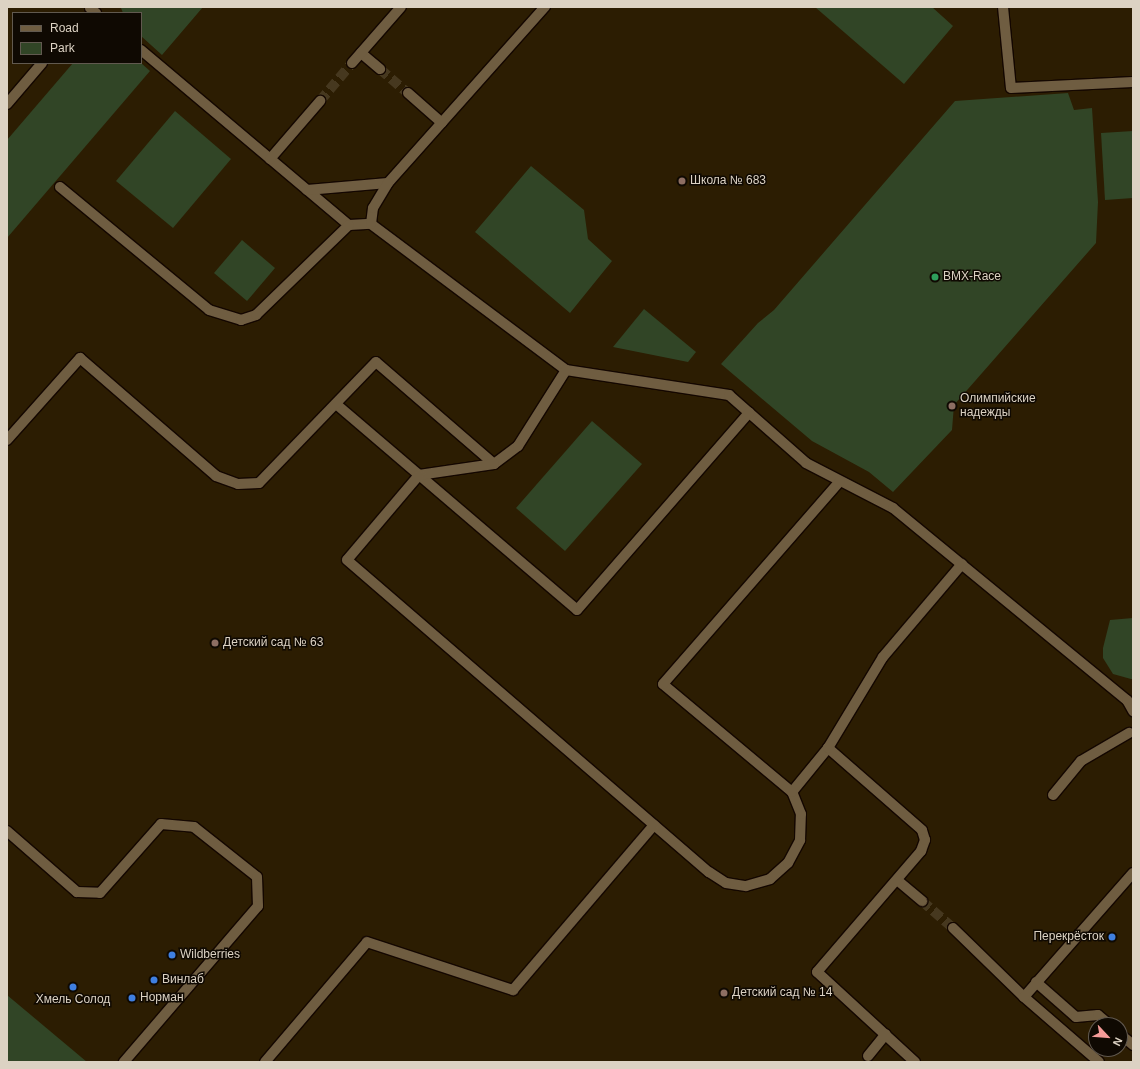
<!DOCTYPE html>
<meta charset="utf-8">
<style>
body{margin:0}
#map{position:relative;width:1140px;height:1069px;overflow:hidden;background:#2c1d02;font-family:Helvetica,sans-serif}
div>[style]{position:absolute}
.green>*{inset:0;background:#314526}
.minor-tunnel>*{height:10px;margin-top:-5px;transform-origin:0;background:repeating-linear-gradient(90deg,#46381f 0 10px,transparent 0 15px)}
.roads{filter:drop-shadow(1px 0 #140700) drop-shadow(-1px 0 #140700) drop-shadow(0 1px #140700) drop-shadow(0 -1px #140700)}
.minor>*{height:10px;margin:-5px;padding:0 5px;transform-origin:5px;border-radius:5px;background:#6f5d41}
.dots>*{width:11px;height:11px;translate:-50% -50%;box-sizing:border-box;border:2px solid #0f0902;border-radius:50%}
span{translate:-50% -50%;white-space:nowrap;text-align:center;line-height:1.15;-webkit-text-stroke:3px #0f0902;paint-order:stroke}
.poi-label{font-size:12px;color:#dcd2c3}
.left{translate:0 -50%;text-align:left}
.right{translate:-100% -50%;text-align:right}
.frame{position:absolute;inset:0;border:8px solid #dcd2c3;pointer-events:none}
.legend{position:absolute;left:12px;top:12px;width:130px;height:52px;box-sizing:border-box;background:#0f0902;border:1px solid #61594f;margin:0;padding:5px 7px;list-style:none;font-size:12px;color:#dcd2c3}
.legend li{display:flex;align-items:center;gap:8px;height:20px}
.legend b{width:20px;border:1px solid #61594f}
.north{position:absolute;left:1088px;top:1017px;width:40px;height:40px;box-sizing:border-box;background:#0f0902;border:1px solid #61594f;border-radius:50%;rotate:116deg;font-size:11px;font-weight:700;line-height:16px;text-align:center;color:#dcd2c3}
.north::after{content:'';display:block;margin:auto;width:14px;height:18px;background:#f59b98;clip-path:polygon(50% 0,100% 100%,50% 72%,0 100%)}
</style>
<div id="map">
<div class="green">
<i style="clip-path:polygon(203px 7px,162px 55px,141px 36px,141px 13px,123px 13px,121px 8px)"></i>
<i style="clip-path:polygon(815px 7px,932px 7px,953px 26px,904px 84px)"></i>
<i style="clip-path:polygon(73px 63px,141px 63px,150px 71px,7px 238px,7px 140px)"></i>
<i style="clip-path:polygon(1068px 93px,1074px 110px,1092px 108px,1098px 202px,1096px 243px,954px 405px,952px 430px,893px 492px,869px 472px,812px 441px,721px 364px,758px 323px,774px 310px,955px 101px)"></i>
<i style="clip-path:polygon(175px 111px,231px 159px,173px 228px,116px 181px)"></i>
<i style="clip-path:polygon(1133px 131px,1133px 198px,1105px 200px,1101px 133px)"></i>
<i style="clip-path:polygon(531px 166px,584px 210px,588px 239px,612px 261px,570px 313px,475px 232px)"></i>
<i style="clip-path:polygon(242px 240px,275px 268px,247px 301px,214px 273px)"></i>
<i style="clip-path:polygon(644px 309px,696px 352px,688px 362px,613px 347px)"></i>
<i style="clip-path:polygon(592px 421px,642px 464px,565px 551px,516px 508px)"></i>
<i style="clip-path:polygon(1133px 618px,1133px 679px,1131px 679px,1113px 674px,1103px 658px,1103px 648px,1110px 620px)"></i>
<i style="clip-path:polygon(7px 995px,87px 1062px,7px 1062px)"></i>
</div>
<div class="minor-tunnel">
<i style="left:380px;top:69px;width:37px;rotate:41deg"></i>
<i style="left:320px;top:101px;width:50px;rotate:-49.9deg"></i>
<i style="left:922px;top:901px;width:41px;rotate:41.1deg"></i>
</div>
<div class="roads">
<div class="minor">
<i style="left:1003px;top:7px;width:81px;rotate:84.4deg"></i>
<i style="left:1011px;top:88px;width:122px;rotate:-2.8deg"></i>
<i style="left:90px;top:8px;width:8px;rotate:40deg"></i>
<i style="left:141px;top:50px;width:272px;rotate:40.1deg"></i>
<i style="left:349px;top:225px;width:22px;rotate:-3deg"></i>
<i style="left:371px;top:224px;width:244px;rotate:36.8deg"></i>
<i style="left:566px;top:370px;width:165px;rotate:8.7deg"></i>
<i style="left:729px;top:395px;width:103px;rotate:41.4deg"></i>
<i style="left:806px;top:463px;width:98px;rotate:27.3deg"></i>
<i style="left:893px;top:508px;width:303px;rotate:39.4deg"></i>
<i style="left:1127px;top:700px;width:13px;rotate:61deg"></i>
<i style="left:361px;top:53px;width:25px;rotate:40deg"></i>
<i style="left:352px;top:63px;width:74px;rotate:-48.8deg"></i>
<i style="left:408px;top:93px;width:45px;rotate:41.4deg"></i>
<i style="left:7px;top:104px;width:54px;rotate:-49.5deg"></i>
<i style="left:270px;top:159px;width:77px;rotate:-49.2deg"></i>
<i style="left:60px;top:187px;width:193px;rotate:39.5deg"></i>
<i style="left:209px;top:310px;width:34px;rotate:17deg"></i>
<i style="left:241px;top:320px;width:16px;rotate:-18deg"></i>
<i style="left:256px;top:315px;width:129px;rotate:-44.1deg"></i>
<i style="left:307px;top:190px;width:81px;rotate:-4.9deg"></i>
<i style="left:388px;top:183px;width:236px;rotate:-48.3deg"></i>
<i style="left:371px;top:224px;width:16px;rotate:-83deg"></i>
<i style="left:373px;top:208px;width:29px;rotate:-59deg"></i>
<i style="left:336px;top:404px;width:317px;rotate:40.5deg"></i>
<i style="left:577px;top:610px;width:262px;rotate:-48.9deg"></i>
<i style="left:7px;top:440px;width:110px;rotate:-48.3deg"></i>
<i style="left:80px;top:358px;width:180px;rotate:40.9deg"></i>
<i style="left:216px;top:476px;width:23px;rotate:20deg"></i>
<i style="left:238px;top:484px;width:21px;rotate:-3deg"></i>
<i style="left:259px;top:483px;width:168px;rotate:-46deg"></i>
<i style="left:376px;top:362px;width:156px;rotate:40.8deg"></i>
<i style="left:494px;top:464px;width:30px;rotate:-37deg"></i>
<i style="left:518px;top:446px;width:90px;rotate:-57.7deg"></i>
<i style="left:494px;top:464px;width:76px;rotate:171.7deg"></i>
<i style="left:419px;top:475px;width:111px;rotate:130.3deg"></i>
<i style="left:347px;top:560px;width:478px;rotate:40.8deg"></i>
<i style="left:709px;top:872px;width:20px;rotate:33deg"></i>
<i style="left:726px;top:883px;width:20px;rotate:9deg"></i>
<i style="left:746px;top:886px;width:25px;rotate:-16deg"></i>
<i style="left:770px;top:879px;width:24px;rotate:-42deg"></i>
<i style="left:788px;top:863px;width:26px;rotate:-62deg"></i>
<i style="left:800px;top:840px;width:26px;rotate:-88deg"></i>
<i style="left:801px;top:814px;width:24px;rotate:-112deg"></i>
<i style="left:792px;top:792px;width:57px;rotate:-50.7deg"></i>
<i style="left:792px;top:792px;width:168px;rotate:-140.1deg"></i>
<i style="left:663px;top:684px;width:269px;rotate:-48.9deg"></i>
<i style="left:1053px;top:795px;width:44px;rotate:-50.5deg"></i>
<i style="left:1081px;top:761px;width:56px;rotate:-30.3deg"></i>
<i style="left:7px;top:831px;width:93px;rotate:41.1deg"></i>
<i style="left:77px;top:892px;width:23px;rotate:2deg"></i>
<i style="left:100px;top:893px;width:92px;rotate:-48.5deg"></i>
<i style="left:161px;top:824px;width:33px;rotate:5deg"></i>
<i style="left:194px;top:827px;width:80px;rotate:38.4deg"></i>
<i style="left:257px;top:877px;width:29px;rotate:88deg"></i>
<i style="left:258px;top:906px;width:206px;rotate:130.7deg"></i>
<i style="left:897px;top:880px;width:33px;rotate:40deg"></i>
<i style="left:953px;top:928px;width:99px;rotate:44.2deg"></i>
<i style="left:1024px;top:997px;width:99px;rotate:40.9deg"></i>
<i style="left:1036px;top:982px;width:53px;rotate:41.2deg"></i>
<i style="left:1076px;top:1017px;width:22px;rotate:-5deg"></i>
<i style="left:1098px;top:1015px;width:16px;rotate:40deg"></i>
<i style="left:1024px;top:997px;width:165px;rotate:-48.7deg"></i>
<i style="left:1120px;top:1034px;width:17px;rotate:40deg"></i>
<i style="left:868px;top:1056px;width:28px;rotate:-51deg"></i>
<i style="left:265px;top:1062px;width:157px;rotate:-49.6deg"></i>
<i style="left:367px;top:942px;width:154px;rotate:18.2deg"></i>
<i style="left:513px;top:990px;width:217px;rotate:-49.5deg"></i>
<i style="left:915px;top:1062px;width:133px;rotate:-137.4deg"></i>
<i style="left:817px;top:972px;width:160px;rotate:-49.3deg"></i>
<i style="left:921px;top:851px;width:12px;rotate:-70deg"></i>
<i style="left:925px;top:840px;width:10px;rotate:-107deg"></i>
<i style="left:922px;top:830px;width:125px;rotate:-138.9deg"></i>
<i style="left:828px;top:748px;width:106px;rotate:-58.9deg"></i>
<i style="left:883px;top:657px;width:122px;rotate:-49.7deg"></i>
</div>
</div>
<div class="dots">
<i style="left:682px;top:181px;background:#8d6e63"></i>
<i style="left:935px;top:277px;background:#2e9e5b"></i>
<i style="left:952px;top:406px;background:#8d6e63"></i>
<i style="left:215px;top:643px;background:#8d6e63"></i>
<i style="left:1112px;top:937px;background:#3f7fe0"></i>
<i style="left:172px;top:955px;background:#3f7fe0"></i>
<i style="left:154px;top:980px;background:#3f7fe0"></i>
<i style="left:73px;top:987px;background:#3f7fe0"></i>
<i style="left:724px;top:993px;background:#8d6e63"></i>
<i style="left:132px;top:998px;background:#3f7fe0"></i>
</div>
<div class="poi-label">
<span class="left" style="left:690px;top:181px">Школа № 683</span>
<span class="left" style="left:943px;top:277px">BMX-Race</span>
<span class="left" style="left:960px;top:406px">Олимпийские<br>надежды</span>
<span class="left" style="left:223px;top:643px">Детский сад № 63</span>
<span class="right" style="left:1104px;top:937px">Перекрёсток</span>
<span class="left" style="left:180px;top:955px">Wildberries</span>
<span class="left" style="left:162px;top:980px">Винлаб</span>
<span class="left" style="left:732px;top:993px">Детский сад № 14</span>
<span class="left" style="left:140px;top:998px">Норман</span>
<span style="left:73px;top:1000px">Хмель Солод</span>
</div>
<div class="frame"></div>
<ul class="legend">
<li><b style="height:5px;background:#6f5d41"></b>Road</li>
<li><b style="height:11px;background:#314526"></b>Park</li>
</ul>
<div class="north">N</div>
</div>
